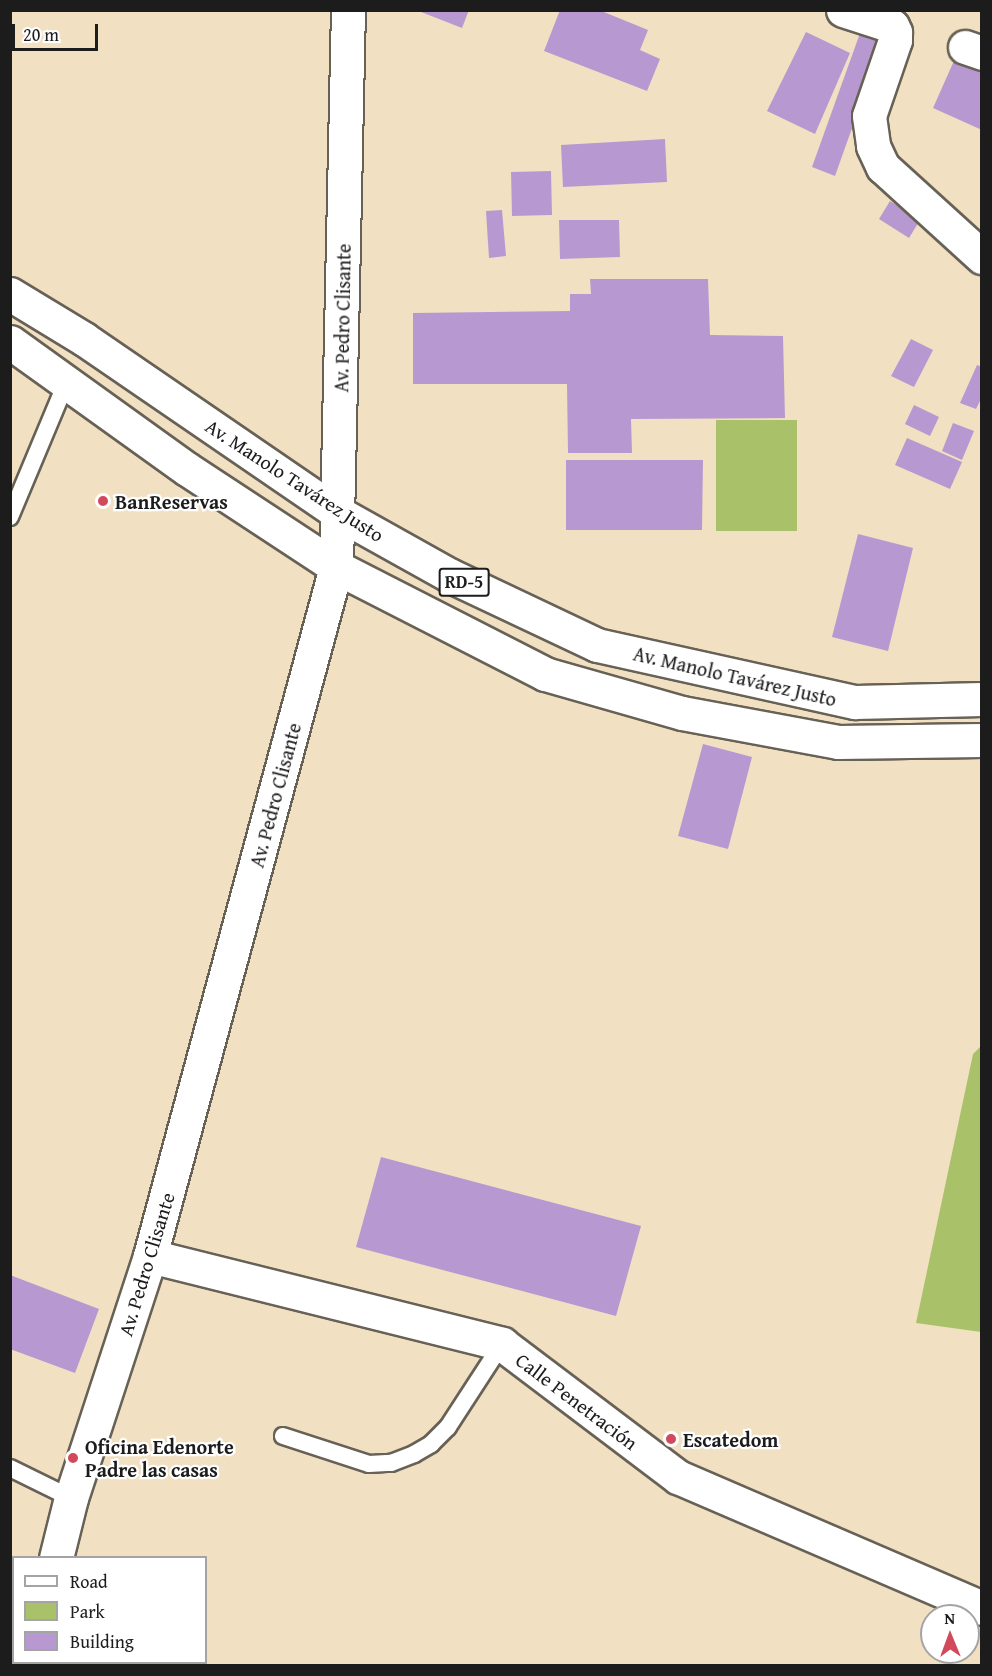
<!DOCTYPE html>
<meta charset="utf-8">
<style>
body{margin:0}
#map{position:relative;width:992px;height:1676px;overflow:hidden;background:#f2e0c2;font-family:"Gentium Book Plus",serif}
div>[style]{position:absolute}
.green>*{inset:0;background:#a9c269}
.building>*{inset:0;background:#b898d1}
.roads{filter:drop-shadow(2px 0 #676156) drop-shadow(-2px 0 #676156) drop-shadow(0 2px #676156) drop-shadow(0 -2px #676156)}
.lane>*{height:16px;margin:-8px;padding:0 8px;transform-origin:8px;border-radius:8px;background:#fff}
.street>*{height:33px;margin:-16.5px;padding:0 16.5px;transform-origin:16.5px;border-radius:16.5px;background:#fff}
.primary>*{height:33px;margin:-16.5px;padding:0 16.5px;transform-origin:16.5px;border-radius:16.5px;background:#fff}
.dots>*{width:16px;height:16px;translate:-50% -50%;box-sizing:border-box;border:3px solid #fff;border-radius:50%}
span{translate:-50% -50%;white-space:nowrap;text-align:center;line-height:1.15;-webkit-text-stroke:4.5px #fff;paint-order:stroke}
.shield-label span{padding:2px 4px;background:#fff;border:2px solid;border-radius:4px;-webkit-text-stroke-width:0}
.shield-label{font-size:18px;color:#1c1c1c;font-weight:700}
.street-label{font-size:20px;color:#1c1c1c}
.poi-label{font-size:20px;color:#1c1c1c;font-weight:700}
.left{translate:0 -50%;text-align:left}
.frame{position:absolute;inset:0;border:12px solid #1c1c1c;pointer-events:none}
.legend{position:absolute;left:12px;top:1556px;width:195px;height:108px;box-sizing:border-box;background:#fff;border:2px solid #a4a4a4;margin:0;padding:8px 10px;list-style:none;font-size:18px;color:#1c1c1c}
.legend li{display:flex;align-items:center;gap:12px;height:30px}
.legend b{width:30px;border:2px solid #a4a4a4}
.north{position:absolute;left:920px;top:1604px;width:60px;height:60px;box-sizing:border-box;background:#fff;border:2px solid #a4a4a4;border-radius:50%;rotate:359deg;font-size:16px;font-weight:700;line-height:24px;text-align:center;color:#1c1c1c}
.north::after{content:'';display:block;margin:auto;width:21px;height:27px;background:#d1495b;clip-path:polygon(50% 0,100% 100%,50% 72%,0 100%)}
.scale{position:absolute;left:12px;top:24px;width:86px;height:27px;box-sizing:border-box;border:3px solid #1c1c1c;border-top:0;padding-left:8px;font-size:18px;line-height:21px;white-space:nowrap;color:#1c1c1c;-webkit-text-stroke:4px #fff;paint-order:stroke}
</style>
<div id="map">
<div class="green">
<i style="clip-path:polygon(716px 420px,797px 420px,797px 531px,716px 531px)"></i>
<i style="clip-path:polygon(981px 1046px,982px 1332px,981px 1332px,916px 1323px,973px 1054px)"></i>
</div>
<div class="building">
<i style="clip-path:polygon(416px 10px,469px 10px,462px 28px)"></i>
<i style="clip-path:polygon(560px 10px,599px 10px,648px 30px,640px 50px,660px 59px,647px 91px,544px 51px)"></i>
<i style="clip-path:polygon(864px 22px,887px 30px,835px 176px,812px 167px)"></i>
<i style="clip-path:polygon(806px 32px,850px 53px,815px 134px,767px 111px)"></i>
<i style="clip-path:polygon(957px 54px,982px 65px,982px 130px,933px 108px)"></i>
<i style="clip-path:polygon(665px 139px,667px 182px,563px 187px,561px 145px)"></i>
<i style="clip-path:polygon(551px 171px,552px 215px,512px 216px,511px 172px)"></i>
<i style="clip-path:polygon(890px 201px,920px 220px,909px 238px,879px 219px)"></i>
<i style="clip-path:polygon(502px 210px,506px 256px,489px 258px,486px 211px)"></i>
<i style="clip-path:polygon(559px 220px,619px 220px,620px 257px,560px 259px)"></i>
<i style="clip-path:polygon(590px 279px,708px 279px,710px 335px,783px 336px,785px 418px,631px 419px,632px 453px,568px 453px,567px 384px,413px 384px,413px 313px,570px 311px,570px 294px,591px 294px)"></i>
<i style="clip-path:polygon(911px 339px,933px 350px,914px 387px,891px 376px)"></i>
<i style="clip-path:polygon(977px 365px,982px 367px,982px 397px,976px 409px,960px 403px)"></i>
<i style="clip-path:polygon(914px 405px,939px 417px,930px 436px,905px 424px)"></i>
<i style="clip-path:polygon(953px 423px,974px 431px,962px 460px,942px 451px)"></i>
<i style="clip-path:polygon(907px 438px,962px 462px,950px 489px,895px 465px)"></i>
<i style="clip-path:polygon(566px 460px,703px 460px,702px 530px,566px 530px)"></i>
<i style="clip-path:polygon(858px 534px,913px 548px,888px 651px,832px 637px)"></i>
<i style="clip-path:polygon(703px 744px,752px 757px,728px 849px,678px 836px)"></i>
<i style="clip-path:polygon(381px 1157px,641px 1226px,616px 1316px,356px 1247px)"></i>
<i style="clip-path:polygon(10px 1275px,99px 1309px,75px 1373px,10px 1349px)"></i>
</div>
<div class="roads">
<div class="lane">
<i style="left:10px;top:517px;width:147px;rotate:-67.3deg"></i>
<i style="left:283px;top:1436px;width:90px;rotate:18deg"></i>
<i style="left:369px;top:1464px;width:22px;rotate:-3deg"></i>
<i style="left:391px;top:1463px;width:25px;rotate:-21deg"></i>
<i style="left:414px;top:1454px;width:20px;rotate:-30deg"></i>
<i style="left:431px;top:1444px;width:24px;rotate:-45deg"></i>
<i style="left:448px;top:1427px;width:99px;rotate:-57deg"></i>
<i style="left:10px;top:1468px;width:68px;rotate:26.2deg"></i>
<i style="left:150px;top:1662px;width:21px;rotate:11deg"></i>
</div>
<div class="street">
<i style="left:843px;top:10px;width:52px;rotate:18.1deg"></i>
<i style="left:892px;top:26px;width:7px;rotate:63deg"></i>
<i style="left:895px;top:32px;width:8px;rotate:90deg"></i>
<i style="left:895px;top:40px;width:80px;rotate:108.9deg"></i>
<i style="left:869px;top:116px;width:30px;rotate:82deg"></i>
<i style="left:873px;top:146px;width:23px;rotate:65deg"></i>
<i style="left:883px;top:167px;width:134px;rotate:42.3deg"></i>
<i style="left:965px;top:47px;width:18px;rotate:19deg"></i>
<i style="left:150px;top:1256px;width:363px;rotate:14deg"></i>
<i style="left:502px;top:1344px;width:221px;rotate:37.1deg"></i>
<i style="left:678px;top:1477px;width:331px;rotate:23.3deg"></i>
<i style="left:56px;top:1558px;width:62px;rotate:-76deg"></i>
<i style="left:71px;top:1498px;width:255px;rotate:-71.9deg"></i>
<i style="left:150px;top:1256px;width:714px;rotate:-74.89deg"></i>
<i style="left:336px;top:567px;width:557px;rotate:-88.77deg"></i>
<i style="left:18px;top:1666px;width:4px;rotate:-76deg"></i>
</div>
<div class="primary">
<i style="left:10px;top:294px;width:87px;rotate:31.3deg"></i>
<i style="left:84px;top:339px;width:308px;rotate:34.4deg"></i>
<i style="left:338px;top:513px;width:127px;rotate:29.2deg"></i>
<i style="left:449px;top:575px;width:164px;rotate:25.3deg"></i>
<i style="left:597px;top:645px;width:264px;rotate:12.5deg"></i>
<i style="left:855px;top:702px;width:127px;rotate:-1.4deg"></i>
<i style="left:10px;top:342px;width:218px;rotate:35.7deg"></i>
<i style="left:187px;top:469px;width:178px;rotate:33.3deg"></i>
<i style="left:336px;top:567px;width:235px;rotate:27.1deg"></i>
<i style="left:545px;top:674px;width:142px;rotate:15.9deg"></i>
<i style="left:682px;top:713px;width:159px;rotate:10.5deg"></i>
<i style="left:838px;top:742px;width:144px;rotate:-0.8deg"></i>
</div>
</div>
<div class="dots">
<i style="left:103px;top:501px;background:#d1495b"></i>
<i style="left:671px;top:1439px;background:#d1495b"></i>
<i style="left:73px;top:1458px;background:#d1495b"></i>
</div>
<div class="shield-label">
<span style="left:464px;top:582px">RD-5</span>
</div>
<div class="street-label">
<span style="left:342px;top:318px;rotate:-89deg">Av. Pedro Clisante</span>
<span style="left:295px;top:480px;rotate:33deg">Av. Manolo Tavárez Justo</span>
<span style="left:735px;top:676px;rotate:13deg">Av. Manolo Tavárez Justo</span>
<span style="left:275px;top:795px;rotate:-75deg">Av. Pedro Clisante</span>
<span style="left:146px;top:1264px;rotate:-73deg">Av. Pedro Clisante</span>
<span style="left:577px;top:1401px;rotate:37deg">Calle Penetración</span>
</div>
<div class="poi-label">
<span class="left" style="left:115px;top:501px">BanReservas</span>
<span class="left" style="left:683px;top:1439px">Escatedom</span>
<span class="left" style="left:85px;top:1458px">Oficina Edenorte<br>Padre las casas</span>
</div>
<div class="frame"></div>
<ul class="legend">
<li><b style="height:8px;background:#fff"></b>Road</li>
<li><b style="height:16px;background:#a9c269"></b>Park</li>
<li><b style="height:16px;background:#b898d1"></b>Building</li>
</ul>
<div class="north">N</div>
<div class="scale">20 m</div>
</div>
